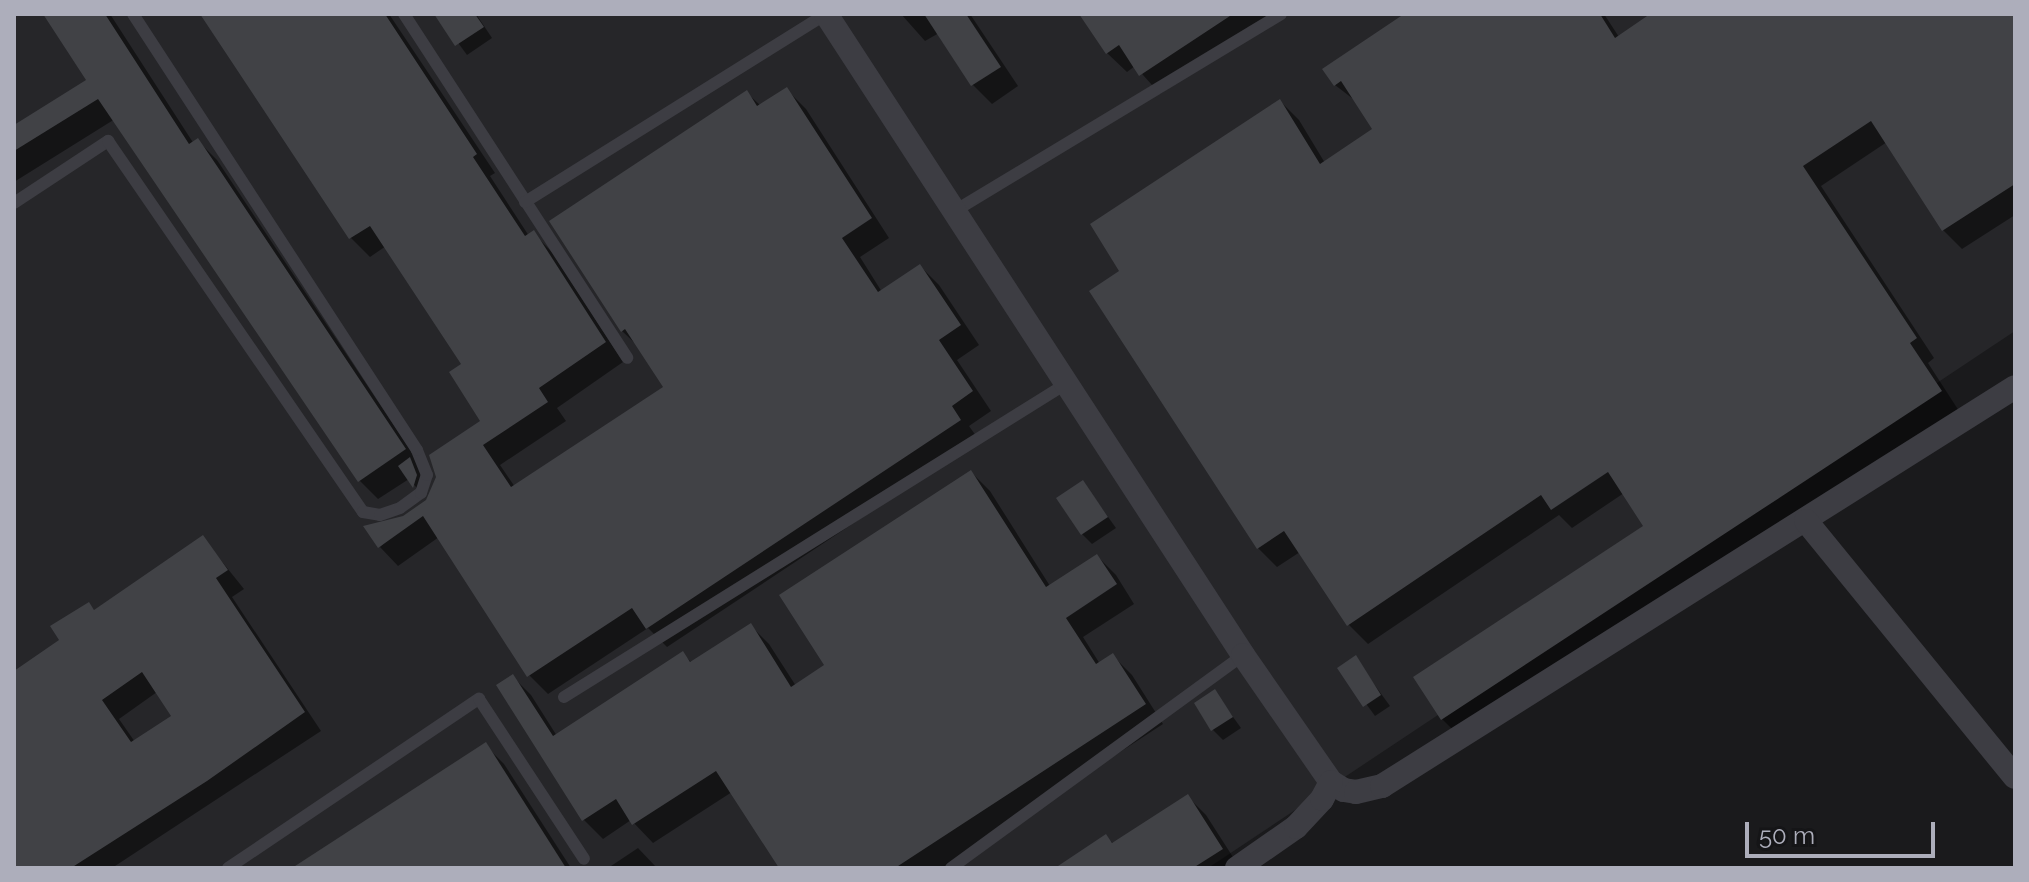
<!DOCTYPE html>
<style>
body{margin:0}
#map{position:relative;width:2029px;height:882px;overflow:hidden;background:#1a1a1c;font-family:Raleway,sans-serif}
div>[style]{position:absolute}
.built>*{inset:0;background:#262629}
.shadow>*{inset:0;background:#0007}
.building>*{inset:0;background:#414246}
.service>*{height:12px;margin:-6px;padding:0 6px;transform-origin:6px;border-radius:6px;background:#3d3d43}
.minor>*{height:24px;margin:-12px;padding:0 12px;transform-origin:12px;border-radius:12px;background:#3d3d43}
span{translate:-50% -50%;white-space:nowrap;text-align:center;line-height:1.15;-webkit-text-stroke:8px #151517;paint-order:stroke}
.frame{position:absolute;inset:0;border:16px solid #adaebb;pointer-events:none}
.scale{position:absolute;left:1745px;top:822px;width:190px;height:36px;box-sizing:border-box;border:4px solid #adaebb;border-top:0;padding-left:10px;font-size:24px;line-height:28px;white-space:nowrap;color:#adaebb;-webkit-text-stroke:6px #151517;paint-order:stroke}
</style>
<div id="map">
<div class="built">
<i style="clip-path:polygon(14px 14px,2015px 14px,2015px 331px,1208px 868px,14px 868px)"></i>
</div>
<div class="shadow">
<i style="clip-path:polygon(46px 14px,110px 14px,194px 144px,198px 141px,217px 160px,423px 469px,423px 495px,409px 479px,378px 499px,359px 480px,115px 119px,14px 182px,14px 127px,89px 81px)"></i>
<i style="clip-path:polygon(203px 14px,389px 14px,495px 173px,490px 176px,529px 236px,533px 233px,552px 252px,623px 362px,557px 408px,566px 421px,500px 465px,515px 487px,665px 387px,640px 348px,622px 331px,747px 93px,761px 106px,787px 90px,806px 109px,889px 238px,860px 257px,882px 292px,920px 266px,939px 285px,979px 345px,957px 360px,991px 411px,969px 426px,979px 440px,667px 647px,648px 628px,548px 694px,529px 675px,439px 537px,398px 566px,380px 547px,428px 502px,483px 422px,464px 365px,386px 246px,370px 257px,351px 238px)"></i>
<i style="clip-path:polygon(437px 14px,476px 14px,492px 38px,467px 55px)"></i>
<i style="clip-path:polygon(901px 14px,970px 14px,1018px 86px,992px 104px,973px 85px,939px 33px,925px 41px)"></i>
<i style="clip-path:polygon(1095px 14px,1281px 14px,1160px 94px,1135px 66px,1127px 72px,1107px 53px)"></i>
<i style="clip-path:polygon(1410px 14px,1604px 14px,1619px 37px,1654px 14px,2015px 14px,2015px 215px,1962px 249px,1943px 230px,1887px 142px,1821px 186px,1934px 358px,1928px 363px,1959px 411px,1461px 738px,1442px 719px,1646px 527px,1624px 493px,1572px 528px,1559px 515px,1368px 644px,1349px 625px,1300px 552px,1277px 567px,1258px 548px,1122px 271px,1280px 101px,1299px 120px,1325px 163px,1375px 130px,1357px 102px,1335px 85px)"></i>
<i style="clip-path:polygon(971px 472px,990px 491px,1050px 586px,1097px 556px,1116px 575px,1134px 604px,1083px 637px,1100px 664px,1113px 656px,1132px 675px,1163px 724px,943px 868px,781px 868px,732px 792px,653px 843px,631px 820px,603px 839px,584px 820px,512px 676px,531px 695px,557px 736px,683px 654px,692px 663px,750px 625px,769px 644px,796px 686px,827px 666px)"></i>
<i style="clip-path:polygon(1083px 482px,1116px 528px,1092px 544px,1082px 534px)"></i>
<i style="clip-path:polygon(evenodd,203px 538px,244px 589px,232px 597px,321px 731px,112px 868px,14px 868px,14px 674px,62px 641px,88px 604px,95px 611px,203px 538px,157px 692px,174px 716px,135px 742px,119px 719px,157px 692px)"></i>
<i style="clip-path:polygon(1355px 658px,1390px 706px,1375px 716px,1340px 668px)"></i>
<i style="clip-path:polygon(1215px 692px,1241px 728px,1223px 740px,1213px 730px)"></i>
<i style="clip-path:polygon(485px 745px,504px 764px,571px 868px,296px 868px)"></i>
<i style="clip-path:polygon(1188px 797px,1206px 815px,1240px 868px,1059px 868px,1106px 837px,1114px 844px)"></i>
<i style="clip-path:polygon(638px 848px,657px 868px,608px 868px)"></i>
</div>
<div class="building">
<i style="clip-path:polygon(43px 14px,105px 14px,189px 144px,198px 138px,217px 166px,406px 449px,358px 482px,98px 99px,14px 151px,14px 125px,86px 80px)"></i>
<i style="clip-path:polygon(200px 14px,385px 14px,477px 154px,473px 157px,525px 236px,534px 230px,606px 342px,539px 388px,548px 402px,483px 445px,511px 487px,663px 387px,625px 329px,621px 332px,549px 221px,747px 90px,757px 106px,787px 87px,872px 218px,842px 238px,878px 292px,920px 264px,961px 325px,939px 340px,973px 391px,952px 406px,961px 420px,646px 629px,632px 608px,527px 677px,423px 516px,378px 548px,363px 526px,403px 516px,426px 500px,436px 477px,429px 455px,480px 421px,449px 372px,461px 364px,370px 226px,349px 239px)"></i>
<i style="clip-path:polygon(434px 14px,475px 14px,484px 27px,455px 46px)"></i>
<i style="clip-path:polygon(924px 14px,966px 14px,1001px 67px,971px 86px)"></i>
<i style="clip-path:polygon(1079px 14px,1233px 14px,1139px 76px,1119px 45px,1106px 54px)"></i>
<i style="clip-path:polygon(1404px 14px,1600px 14px,1615px 38px,1650px 14px,2015px 14px,2015px 184px,1942px 231px,1871px 121px,1803px 166px,1917px 338px,1910px 343px,1942px 391px,1441px 720px,1413px 677px,1643px 526px,1608px 472px,1551px 510px,1541px 495px,1347px 626px,1284px 531px,1257px 549px,1089px 291px,1119px 271px,1090px 224px,1280px 99px,1320px 164px,1372px 129px,1341px 81px,1334px 86px,1322px 69px)"></i>
<i style="clip-path:polygon(410px 457px,417px 475px,413px 488px,398px 466px)"></i>
<i style="clip-path:polygon(971px 470px,1046px 587px,1097px 554px,1117px 584px,1066px 618px,1096px 664px,1113px 653px,1146px 704px,895px 868px,779px 868px,716px 771px,632px 825px,616px 799px,582px 821px,496px 685px,513px 674px,553px 736px,683px 651px,690px 662px,751px 623px,791px 687px,824px 665px,779px 595px)"></i>
<i style="clip-path:polygon(1083px 480px,1108px 517px,1081px 535px,1056px 498px)"></i>
<i style="clip-path:polygon(evenodd,203px 535px,228px 570px,216px 578px,305px 712px,207px 781px,71px 868px,14px 868px,14px 671px,59px 640px,50px 626px,89px 602px,94px 610px,203px 535px,142px 672px,171px 716px,131px 742px,102px 700px,142px 672px)"></i>
<i style="clip-path:polygon(1356px 655px,1381px 695px,1363px 707px,1337px 668px)"></i>
<i style="clip-path:polygon(1215px 689px,1233px 717px,1211px 731px,1194px 703px)"></i>
<i style="clip-path:polygon(486px 742px,566px 868px,292px 868px)"></i>
<i style="clip-path:polygon(1188px 794px,1223px 849px,1193px 868px,1055px 868px,1106px 834px,1112px 843px)"></i>
</div>
<div class="service">
<i style="left:404px;top:14px;width:410px;rotate:57deg"></i>
<i style="left:525px;top:202px;width:355px;rotate:-32deg"></i>
<i style="left:14px;top:203px;width:113px;rotate:-33.4deg"></i>
<i style="left:108px;top:141px;width:450px;rotate:55.5deg"></i>
<i style="left:363px;top:512px;width:17px;rotate:10deg"></i>
<i style="left:380px;top:515px;width:21px;rotate:-19deg"></i>
<i style="left:400px;top:508px;width:26px;rotate:-36deg"></i>
<i style="left:421px;top:493px;width:19px;rotate:-72deg"></i>
<i style="left:427px;top:475px;width:27px;rotate:-112deg"></i>
<i style="left:417px;top:450px;width:520px;rotate:-123.08deg"></i>
<i style="left:953px;top:212px;width:383px;rotate:-31.1deg"></i>
<i style="left:564px;top:697px;width:589px;rotate:-31.96deg"></i>
<i style="left:228px;top:868px;width:303px;rotate:-34deg"></i>
<i style="left:479px;top:699px;width:191px;rotate:56.7deg"></i>
<i style="left:951px;top:868px;width:361px;rotate:-36.1deg"></i>
</div>
<div class="minor">
<i style="left:826px;top:14px;width:765px;rotate:56.95deg"></i>
<i style="left:1243px;top:655px;width:155px;rotate:55.3deg"></i>
<i style="left:1331px;top:782px;width:15px;rotate:32deg"></i>
<i style="left:1344px;top:790px;width:12px;rotate:9deg"></i>
<i style="left:1356px;top:792px;width:27px;rotate:-13deg"></i>
<i style="left:1382px;top:786px;width:748px;rotate:-32.22deg"></i>
<i style="left:1806px;top:521px;width:330px;rotate:50.8deg"></i>
<i style="left:1237px;top:868px;width:72px;rotate:-34.8deg"></i>
<i style="left:1296px;top:827px;width:38px;rotate:-47deg"></i>
<i style="left:1322px;top:799px;width:19px;rotate:-62deg"></i>
</div>
<div class="frame"></div>
<div class="scale">50 m</div>
</div>
